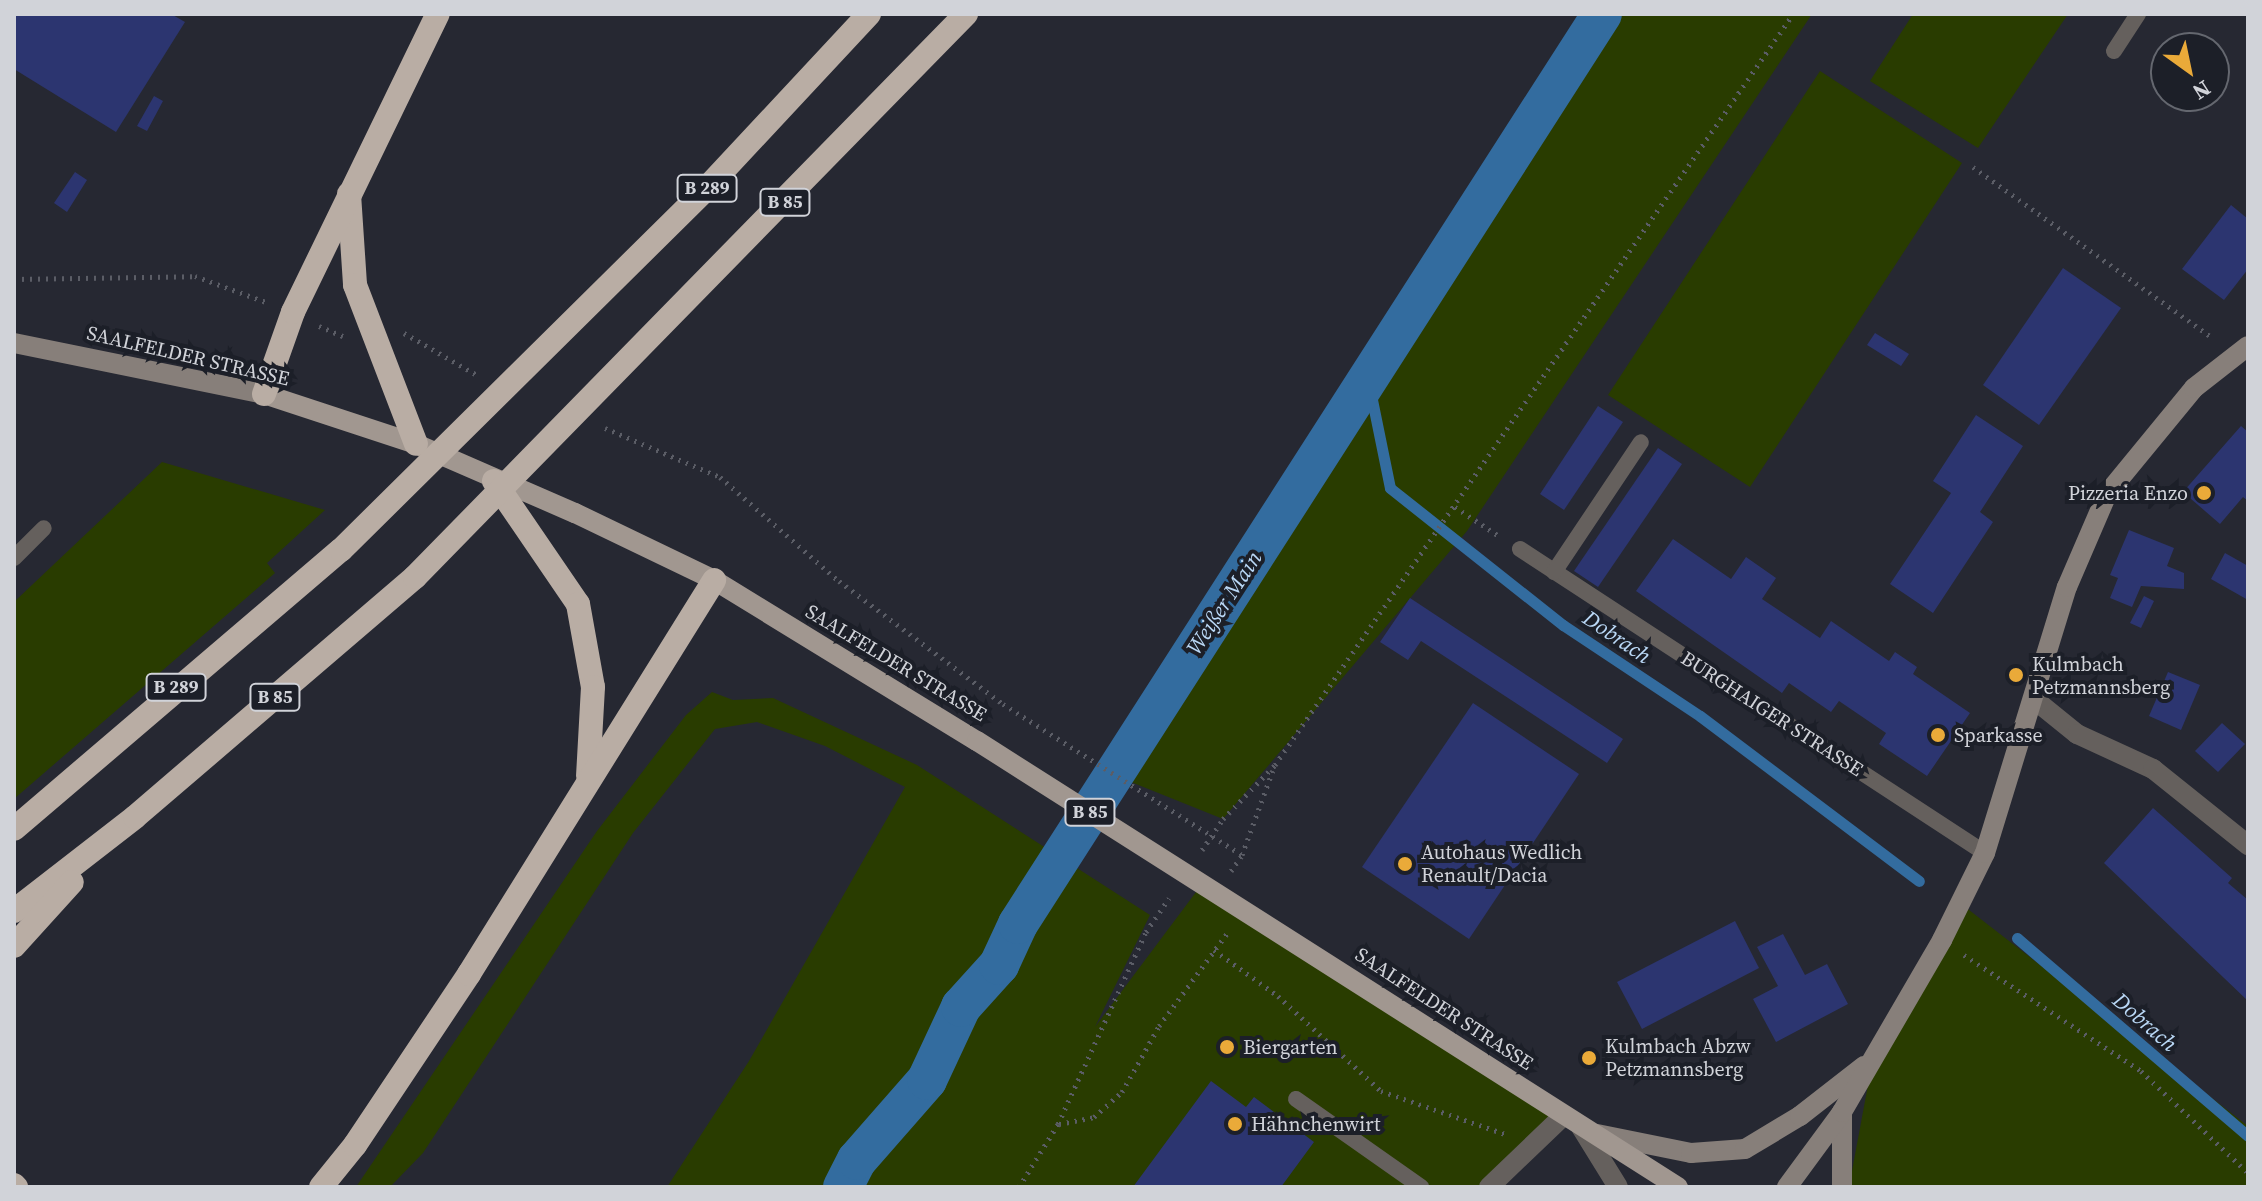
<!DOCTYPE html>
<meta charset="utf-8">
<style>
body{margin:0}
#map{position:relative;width:2262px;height:1201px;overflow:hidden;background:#262832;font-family:"Source Serif 4",serif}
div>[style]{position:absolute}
.green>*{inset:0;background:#293c00}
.stream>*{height:11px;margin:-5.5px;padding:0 5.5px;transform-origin:5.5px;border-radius:5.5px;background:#336c9f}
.canal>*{height:40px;margin:-20px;padding:0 20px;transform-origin:20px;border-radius:20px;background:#336c9f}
.building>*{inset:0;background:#2c3570}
.path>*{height:5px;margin-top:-2.5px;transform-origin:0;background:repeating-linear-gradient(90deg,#5b5d66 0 2px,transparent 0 8px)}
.lane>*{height:16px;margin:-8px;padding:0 8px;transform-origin:8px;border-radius:8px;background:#65605d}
.street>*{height:20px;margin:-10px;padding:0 10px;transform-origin:10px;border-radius:10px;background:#65605d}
.secondary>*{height:20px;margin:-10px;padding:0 10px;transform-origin:10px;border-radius:10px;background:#877f7a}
.primary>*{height:20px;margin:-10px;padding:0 10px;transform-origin:10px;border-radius:10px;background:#a19790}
.highway>*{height:24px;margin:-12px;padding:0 12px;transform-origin:12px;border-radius:12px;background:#b9ada4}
.dots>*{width:22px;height:22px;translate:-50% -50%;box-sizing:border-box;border:4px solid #1c1f28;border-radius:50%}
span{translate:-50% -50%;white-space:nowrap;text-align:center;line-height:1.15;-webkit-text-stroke:8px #1c1f28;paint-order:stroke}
.shield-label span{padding:2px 6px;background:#1c1f28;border:2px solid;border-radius:6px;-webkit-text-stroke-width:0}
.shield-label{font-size:18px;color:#d1d3d9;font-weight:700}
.street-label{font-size:20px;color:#d1d3d9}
.poi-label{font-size:20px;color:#d1d3d9}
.right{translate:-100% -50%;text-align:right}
.left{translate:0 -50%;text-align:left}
.water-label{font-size:22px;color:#bad8f6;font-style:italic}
.frame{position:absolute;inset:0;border:16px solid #d1d3d9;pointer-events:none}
.north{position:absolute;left:2150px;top:32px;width:80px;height:80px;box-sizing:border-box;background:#1c1f28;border:2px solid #64676f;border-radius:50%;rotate:147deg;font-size:22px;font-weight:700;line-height:32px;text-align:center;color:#d1d3d9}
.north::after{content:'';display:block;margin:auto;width:28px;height:36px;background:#eaaa39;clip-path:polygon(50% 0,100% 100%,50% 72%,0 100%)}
</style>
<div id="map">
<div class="green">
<i style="clip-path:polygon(1613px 14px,1812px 14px,1467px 531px,1223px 819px,1121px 778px)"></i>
<i style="clip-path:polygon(1913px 14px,2068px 14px,1978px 148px,1870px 81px)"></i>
<i style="clip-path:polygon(1820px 71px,1962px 163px,1750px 487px,1608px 395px)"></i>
<i style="clip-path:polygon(162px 462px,325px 510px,267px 563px,275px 573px,14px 799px,14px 602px)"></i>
<i style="clip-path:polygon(712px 692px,733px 700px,773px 698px,917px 765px,1150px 915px,1095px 1027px,1202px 884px,1563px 1116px,1485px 1187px,667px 1187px,749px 1061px,905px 787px,825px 746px,757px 722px,715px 729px,633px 833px,423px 1153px,390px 1187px,356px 1187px,597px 831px,686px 715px)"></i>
<i style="clip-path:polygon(1960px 903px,2248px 1126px,2248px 1187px,1849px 1187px,1873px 1058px)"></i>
</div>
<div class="stream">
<i style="left:1367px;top:375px;width:115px;rotate:78.5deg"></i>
<i style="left:1390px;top:488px;width:221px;rotate:38.4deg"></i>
<i style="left:1563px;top:625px;width:164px;rotate:33.6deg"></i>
<i style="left:1700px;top:716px;width:274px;rotate:37deg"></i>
<i style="left:2017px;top:938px;width:304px;rotate:40.6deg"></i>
</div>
<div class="canal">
<i style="left:843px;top:1187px;width:30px;rotate:-63deg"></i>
<i style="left:857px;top:1160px;width:106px;rotate:-48.8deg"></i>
<i style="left:927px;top:1080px;width:81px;rotate:-65deg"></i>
<i style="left:961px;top:1007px;width:57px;rotate:-47.9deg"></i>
<i style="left:999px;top:965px;width:45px;rotate:-65.1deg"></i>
<i style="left:1018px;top:924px;width:1081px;rotate:-57.31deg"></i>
</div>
<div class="building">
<i style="clip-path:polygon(14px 14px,171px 14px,185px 22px,116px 132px,14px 69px)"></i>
<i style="clip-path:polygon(154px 96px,163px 101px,147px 131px,137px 126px)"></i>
<i style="clip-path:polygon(75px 172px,87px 180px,67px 212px,54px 203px)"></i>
<i style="clip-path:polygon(2231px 205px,2248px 219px,2248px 269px,2224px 300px,2182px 269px)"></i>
<i style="clip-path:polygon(2063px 268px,2121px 308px,2039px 425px,1983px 385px)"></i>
<i style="clip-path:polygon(1875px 333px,1909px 354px,1901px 366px,1867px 345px)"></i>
<i style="clip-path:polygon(1598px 406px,1623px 422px,1564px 510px,1540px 494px)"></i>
<i style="clip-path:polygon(1976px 415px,2023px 446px,1980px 512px,1993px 522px,1933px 613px,1890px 584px,1951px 493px,1933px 481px)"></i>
<i style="clip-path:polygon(2241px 426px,2248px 432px,2248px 501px,2243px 497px,2220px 524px,2183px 492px)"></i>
<i style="clip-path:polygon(1658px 448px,1682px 464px,1598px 587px,1574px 571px)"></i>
<i style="clip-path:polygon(2129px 530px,2174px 548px,2167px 566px,2184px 573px,2184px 589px,2141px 586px,2132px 607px,2110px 598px,2118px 578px,2110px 575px)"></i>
<i style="clip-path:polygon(1673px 539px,1731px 579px,1746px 557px,1776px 578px,1762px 599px,1820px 638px,1831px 621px,1889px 661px,1895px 652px,1917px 667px,1913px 674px,1970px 713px,1927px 776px,1879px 744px,1886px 733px,1839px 701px,1831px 712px,1789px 683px,1782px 693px,1636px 591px)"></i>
<i style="clip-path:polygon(2225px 553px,2248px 566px,2248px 600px,2211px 579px)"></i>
<i style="clip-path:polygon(2144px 596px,2154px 601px,2141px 628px,2130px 623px)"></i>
<i style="clip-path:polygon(1410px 598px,1623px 739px,1607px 763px,1421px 641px,1408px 660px,1380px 642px)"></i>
<i style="clip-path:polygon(2168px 672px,2200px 685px,2181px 730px,2149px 716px)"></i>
<i style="clip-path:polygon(1473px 703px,1579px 774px,1469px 939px,1362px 867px)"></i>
<i style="clip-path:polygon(2222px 723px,2245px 744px,2218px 772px,2195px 751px)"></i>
<i style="clip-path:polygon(2153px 808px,2232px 878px,2228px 883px,2248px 900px,2248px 1001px,2104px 863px)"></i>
<i style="clip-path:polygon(1735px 921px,1759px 968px,1642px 1029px,1617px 982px)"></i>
<i style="clip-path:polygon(1783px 934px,1805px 975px,1827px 964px,1848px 1004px,1776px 1042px,1753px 999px,1778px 986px,1757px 947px)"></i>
<i style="clip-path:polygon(1211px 1081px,1246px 1107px,1254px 1097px,1314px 1142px,1281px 1187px,1133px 1187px)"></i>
</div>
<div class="path">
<i style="left:1973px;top:167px;width:295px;rotate:35.5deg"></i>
<i style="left:14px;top:279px;width:181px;rotate:-0.9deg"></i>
<i style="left:195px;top:276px;width:76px;rotate:20.1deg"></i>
<i style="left:319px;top:326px;width:26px;rotate:23deg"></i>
<i style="left:404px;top:333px;width:84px;rotate:29.9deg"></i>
<i style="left:605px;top:428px;width:125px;rotate:23.1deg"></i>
<i style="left:720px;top:477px;width:158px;rotate:41.2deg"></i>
<i style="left:839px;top:581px;width:205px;rotate:36.9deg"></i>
<i style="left:1003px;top:704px;width:283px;rotate:32.3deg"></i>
<i style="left:1455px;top:507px;width:53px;rotate:33.4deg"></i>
<i style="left:1202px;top:850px;width:37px;rotate:-56deg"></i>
<i style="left:1223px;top:819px;width:75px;rotate:-46.1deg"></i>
<i style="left:1275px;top:765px;width:912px;rotate:-55.4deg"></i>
<i style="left:1231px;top:871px;width:19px;rotate:-55deg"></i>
<i style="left:1242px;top:855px;width:90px;rotate:-70deg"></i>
<i style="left:1214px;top:950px;width:79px;rotate:35.7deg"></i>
<i style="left:1278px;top:996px;width:140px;rotate:42.7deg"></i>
<i style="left:1381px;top:1091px;width:131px;rotate:19.1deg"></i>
<i style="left:1964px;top:955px;width:212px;rotate:33.2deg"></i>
<i style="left:2141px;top:1071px;width:148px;rotate:43.6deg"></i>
<i style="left:1059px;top:1124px;width:36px;rotate:-11deg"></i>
<i style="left:1094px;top:1117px;width:38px;rotate:-42deg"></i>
<i style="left:1122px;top:1092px;width:76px;rotate:-60.7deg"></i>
<i style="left:1159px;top:1026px;width:117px;rotate:-53.7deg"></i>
<i style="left:1019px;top:1187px;width:74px;rotate:-58.2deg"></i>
<i style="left:1058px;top:1124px;width:211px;rotate:-65.4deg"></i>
<i style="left:1146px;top:932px;width:41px;rotate:-55.9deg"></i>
</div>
<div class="lane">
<i style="left:2114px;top:51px;width:44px;rotate:-57deg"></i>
<i style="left:1520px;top:549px;width:556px;rotate:33.18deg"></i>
<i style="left:14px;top:558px;width:42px;rotate:-45deg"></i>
<i style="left:1554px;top:572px;width:156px;rotate:-56.2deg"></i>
<i style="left:1296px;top:1099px;width:153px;rotate:35.1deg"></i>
</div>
<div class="street">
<i style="left:2035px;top:700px;width:54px;rotate:39deg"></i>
<i style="left:2077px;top:734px;width:84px;rotate:24.7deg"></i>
<i style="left:2153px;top:769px;width:122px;rotate:38.7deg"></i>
<i style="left:1581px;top:1127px;width:70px;rotate:58.3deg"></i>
<i style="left:1489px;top:1187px;width:103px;rotate:-43.8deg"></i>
</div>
<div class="secondary">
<i style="left:14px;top:343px;width:255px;rotate:11.5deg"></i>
<i style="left:1842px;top:1112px;width:75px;rotate:90deg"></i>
<i style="left:1597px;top:1134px;width:96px;rotate:11.4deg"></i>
<i style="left:1691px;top:1153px;width:54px;rotate:-4.2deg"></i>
<i style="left:1745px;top:1149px;width:64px;rotate:-31deg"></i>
<i style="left:1800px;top:1116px;width:81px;rotate:-38deg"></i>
<i style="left:1787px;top:1187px;width:93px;rotate:-53.7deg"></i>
<i style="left:1842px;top:1112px;width:199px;rotate:-59.8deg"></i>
<i style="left:1942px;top:940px;width:97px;rotate:-63.7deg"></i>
<i style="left:1985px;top:853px;width:278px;rotate:-72.9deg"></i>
<i style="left:2067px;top:587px;width:101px;rotate:-66.7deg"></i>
<i style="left:2107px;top:494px;width:137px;rotate:-50.6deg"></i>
<i style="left:2194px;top:388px;width:68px;rotate:-37.9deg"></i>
</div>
<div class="primary">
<i style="left:264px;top:394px;width:160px;rotate:18.2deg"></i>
<i style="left:416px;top:444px;width:173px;rotate:23.5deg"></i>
<i style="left:575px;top:513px;width:154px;rotate:25.7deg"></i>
<i style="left:714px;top:580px;width:308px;rotate:31.5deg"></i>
<i style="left:977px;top:741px;width:831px;rotate:32.47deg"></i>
</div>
<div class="highway">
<i style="left:349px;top:194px;width:91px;rotate:86.2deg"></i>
<i style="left:355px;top:285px;width:170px;rotate:69deg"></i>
<i style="left:264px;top:394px;width:87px;rotate:-70.5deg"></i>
<i style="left:293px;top:312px;width:331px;rotate:-64.1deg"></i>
<i style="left:494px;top:481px;width:149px;rotate:55.7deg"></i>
<i style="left:578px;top:604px;width:84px;rotate:79.8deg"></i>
<i style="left:593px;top:687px;width:89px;rotate:93.2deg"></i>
<i style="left:14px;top:829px;width:430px;rotate:-40.5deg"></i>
<i style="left:341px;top:550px;width:511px;rotate:-44.68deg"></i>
<i style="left:704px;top:191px;width:242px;rotate:-47deg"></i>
<i style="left:14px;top:911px;width:153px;rotate:-37.8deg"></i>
<i style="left:135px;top:817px;width:369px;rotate:-40.6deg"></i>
<i style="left:415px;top:577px;width:788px;rotate:-45.62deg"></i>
<i style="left:14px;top:946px;width:86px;rotate:-47.8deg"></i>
<i style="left:14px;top:1185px;width:3px;rotate:45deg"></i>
<i style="left:321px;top:1187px;width:54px;rotate:-51deg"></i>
<i style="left:355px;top:1145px;width:206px;rotate:-56.3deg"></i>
<i style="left:469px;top:974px;width:464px;rotate:-58.1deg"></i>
</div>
<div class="dots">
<i style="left:2204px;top:493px;background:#eaaa39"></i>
<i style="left:2016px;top:675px;background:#eaaa39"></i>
<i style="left:1938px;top:735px;background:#eaaa39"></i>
<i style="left:1405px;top:864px;background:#eaaa39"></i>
<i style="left:1227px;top:1047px;background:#eaaa39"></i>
<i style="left:1589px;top:1058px;background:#eaaa39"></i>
<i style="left:1235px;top:1124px;background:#eaaa39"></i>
</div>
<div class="shield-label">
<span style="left:707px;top:188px">B 289</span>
<span style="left:785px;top:202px">B 85</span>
<span style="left:176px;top:687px">B 289</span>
<span style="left:275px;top:697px">B 85</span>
<span style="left:1090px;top:812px">B 85</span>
</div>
<div class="street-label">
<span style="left:188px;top:356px;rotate:13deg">SAALFELDER STRASSE</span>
<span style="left:896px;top:663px;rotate:31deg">SAALFELDER STRASSE</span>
<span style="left:1772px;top:714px;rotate:33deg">BURGHAIGER STRASSE</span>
<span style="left:1444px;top:1009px;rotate:33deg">SAALFELDER STRASSE</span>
</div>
<div class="poi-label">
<span class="right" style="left:2188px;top:493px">Pizzeria Enzo</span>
<span class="left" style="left:2032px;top:676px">Kulmbach<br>Petzmannsberg</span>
<span class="left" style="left:1954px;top:735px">Sparkasse</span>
<span class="left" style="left:1421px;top:864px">Autohaus Wedlich<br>Renault/Dacia</span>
<span class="left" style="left:1605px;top:1058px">Kulmbach Abzw<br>Petzmannsberg</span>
<span class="left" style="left:1243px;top:1047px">Biergarten</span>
<span class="left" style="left:1251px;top:1124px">Hähnchenwirt</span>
</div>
<div class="water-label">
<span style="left:1224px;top:603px;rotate:-57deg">Weißer Main</span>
<span style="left:1617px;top:637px;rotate:34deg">Dobrach</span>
<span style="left:2145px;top:1022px;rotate:41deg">Dobrach</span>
</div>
<div class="frame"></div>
<div class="north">N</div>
</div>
